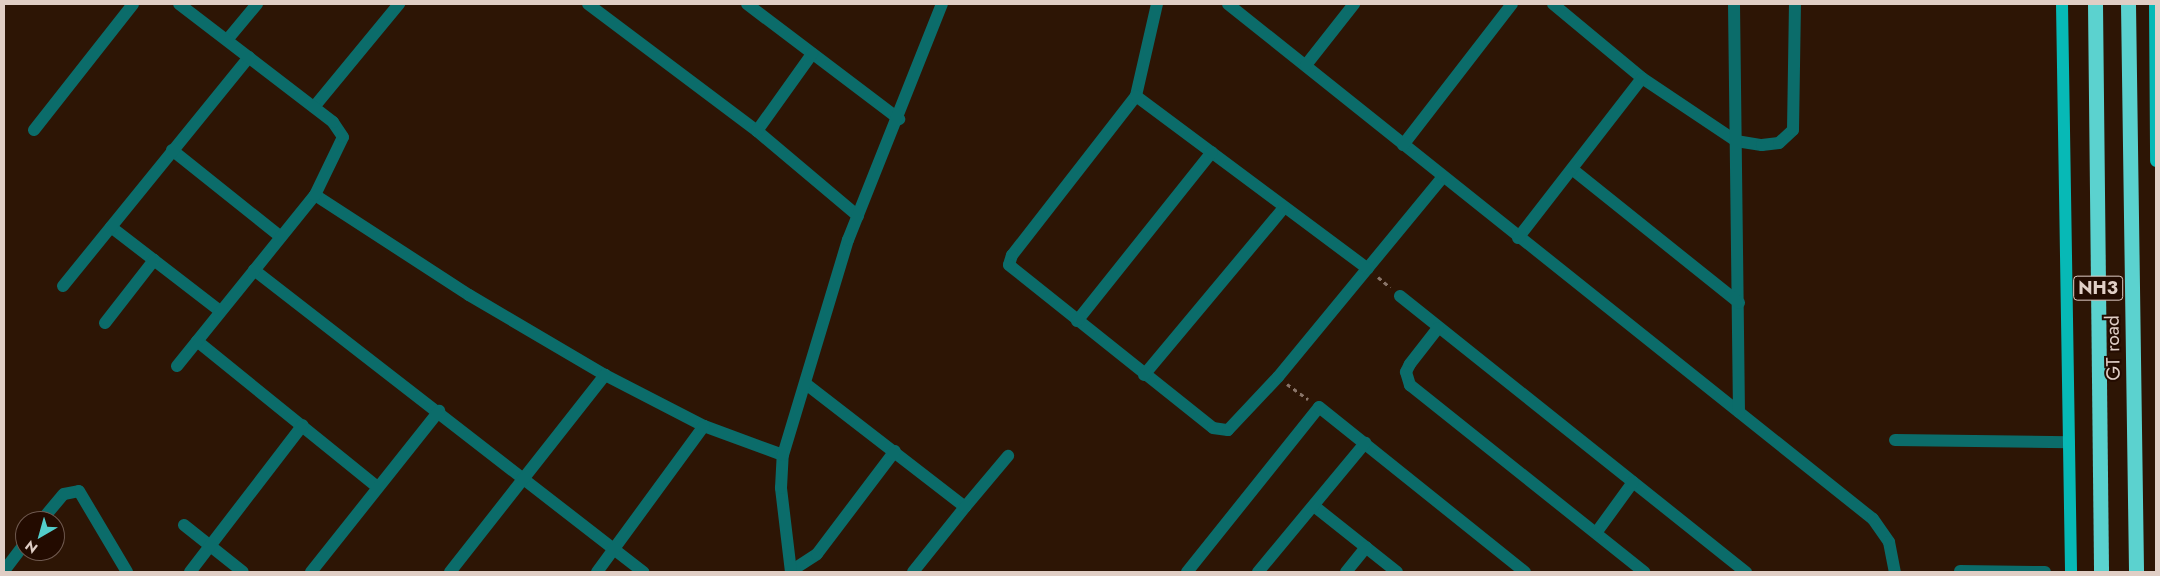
<!DOCTYPE html>
<style>
body{margin:0}
#map{position:relative;width:2160px;height:576px;overflow:hidden;background:#2d1505;font-family:Jost,sans-serif}
div>[style]{position:absolute}
.path>*{height:3px;margin-top:-1.5px;transform-origin:0;background:repeating-linear-gradient(90deg,#897468 0 4px,transparent 0 8px)}
.minor>*{height:12px;margin:-6px;padding:0 6px;transform-origin:6px;border-radius:6px;background:#0b6c6a}
.major>*{height:12px;margin:-6px;padding:0 6px;transform-origin:6px;border-radius:6px;background:#07b9b6}
.highway>*{height:15px;margin:-7.5px;padding:0 7.5px;transform-origin:7.5px;border-radius:7.5px;background:#5bd2cf}
span{translate:-50% -50%;white-space:nowrap;text-align:center;line-height:1.15;-webkit-text-stroke:4px #230b00;paint-order:stroke}
.shield-label span{padding:1px 4px;background:#230b00;border:1px solid;border-radius:4px;-webkit-text-stroke-width:0}
.shield-label{font-size:18px;color:#e0cec5;font-weight:700}
.street-label{font-size:19px;color:#e0cec5}
.frame{position:absolute;inset:0;border:5px solid #e0cec5;pointer-events:none}
.north{position:absolute;left:15px;top:511px;width:50px;height:50px;box-sizing:border-box;background:#230b00;border:1px solid #6f594f;border-radius:50%;rotate:218deg;font-size:14px;font-weight:700;line-height:20px;text-align:center;color:#e0cec5}
.north::after{content:'';display:block;margin:auto;width:18px;height:22px;background:#53cdca;clip-path:polygon(50% 0,100% 100%,50% 72%,0 100%)}
</style>
<div id="map">
<div class="path">
<i style="left:1378px;top:277px;width:16px;rotate:40deg"></i>
<i style="left:1287px;top:384px;width:26px;rotate:36deg"></i>
</div>
<div class="minor">
<i style="left:588px;top:4px;width:211px;rotate:36.9deg"></i>
<i style="left:757px;top:131px;width:132px;rotate:40.1deg"></i>
<i style="left:747px;top:4px;width:191px;rotate:37.1deg"></i>
<i style="left:1157px;top:4px;width:94px;rotate:102.9deg"></i>
<i style="left:1136px;top:96px;width:202px;rotate:127.9deg"></i>
<i style="left:1012px;top:255px;width:10px;rotate:107deg"></i>
<i style="left:1009px;top:265px;width:261px;rotate:38.6deg"></i>
<i style="left:1213px;top:428px;width:15px;rotate:8deg"></i>
<i style="left:1228px;top:430px;width:73px;rotate:-46.7deg"></i>
<i style="left:1278px;top:377px;width:258px;rotate:-50.5deg"></i>
<i style="left:1228px;top:4px;width:825px;rotate:38.61deg"></i>
<i style="left:1873px;top:519px;width:28px;rotate:55deg"></i>
<i style="left:1889px;top:542px;width:31px;rotate:79deg"></i>
<i style="left:1553px;top:4px;width:116px;rotate:39.7deg"></i>
<i style="left:1642px;top:78px;width:113px;rotate:33.8deg"></i>
<i style="left:1736px;top:141px;width:26px;rotate:9deg"></i>
<i style="left:1762px;top:145px;width:17px;rotate:-7deg"></i>
<i style="left:1779px;top:143px;width:19px;rotate:-43deg"></i>
<i style="left:1793px;top:130px;width:126px;rotate:-89.1deg"></i>
<i style="left:1734px;top:4px;width:408px;rotate:89.3deg"></i>
<i style="left:227px;top:40px;width:47px;rotate:-50.2deg"></i>
<i style="left:1306px;top:65px;width:78px;rotate:-51.8deg"></i>
<i style="left:1136px;top:96px;width:289px;rotate:36.7deg"></i>
<i style="left:314px;top:107px;width:134px;rotate:-50.5deg"></i>
<i style="left:34px;top:130px;width:160px;rotate:-51.8deg"></i>
<i style="left:757px;top:131px;width:95px;rotate:-54.5deg"></i>
<i style="left:1403px;top:145px;width:178px;rotate:-52.3deg"></i>
<i style="left:172px;top:150px;width:139px;rotate:38.6deg"></i>
<i style="left:1572px;top:169px;width:214px;rotate:38.7deg"></i>
<i style="left:315px;top:195px;width:184px;rotate:33deg"></i>
<i style="left:469px;top:295px;width:158px;rotate:30.5deg"></i>
<i style="left:605px;top:375px;width:111px;rotate:27.3deg"></i>
<i style="left:704px;top:426px;width:84px;rotate:20.2deg"></i>
<i style="left:111px;top:227px;width:138px;rotate:37.6deg"></i>
<i style="left:1518px;top:238px;width:202px;rotate:-52.2deg"></i>
<i style="left:254px;top:270px;width:493px;rotate:37.8deg"></i>
<i style="left:63px;top:286px;width:295px;rotate:-50.9deg"></i>
<i style="left:1400px;top:296px;width:443px;rotate:38.6deg"></i>
<i style="left:1077px;top:321px;width:216px;rotate:-51.4deg"></i>
<i style="left:105px;top:323px;width:80px;rotate:-52.1deg"></i>
<i style="left:1438px;top:328px;width:46px;rotate:127.9deg"></i>
<i style="left:1410px;top:364px;width:9px;rotate:117deg"></i>
<i style="left:1406px;top:372px;width:14px;rotate:73deg"></i>
<i style="left:1410px;top:385px;width:300px;rotate:38.6deg"></i>
<i style="left:197px;top:341px;width:232px;rotate:39deg"></i>
<i style="left:177px;top:366px;width:220px;rotate:-51.1deg"></i>
<i style="left:315px;top:195px;width:64px;rotate:-64.2deg"></i>
<i style="left:343px;top:137px;width:18px;rotate:-124deg"></i>
<i style="left:333px;top:122px;width:194px;rotate:-142.5deg"></i>
<i style="left:1144px;top:375px;width:217px;rotate:-50.1deg"></i>
<i style="left:806px;top:384px;width:201px;rotate:37.7deg"></i>
<i style="left:965px;top:507px;width:83px;rotate:128.7deg"></i>
<i style="left:1895px;top:440px;width:174px;rotate:0.7deg"></i>
<i style="left:1314px;top:506px;width:106px;rotate:38.5deg"></i>
<i style="left:965px;top:507px;width:67px;rotate:-49.9deg"></i>
<i style="left:41px;top:521px;width:35px;rotate:-50deg"></i>
<i style="left:64px;top:494px;width:15px;rotate:-11deg"></i>
<i style="left:79px;top:491px;width:94px;rotate:59.3deg"></i>
<i style="left:184px;top:525px;width:75px;rotate:38.5deg"></i>
<i style="left:1596px;top:533px;width:63px;rotate:-54deg"></i>
<i style="left:4px;top:571px;width:35px;rotate:-53deg"></i>
<i style="left:791px;top:571px;width:31px;rotate:-33deg"></i>
<i style="left:817px;top:554px;width:129px;rotate:-52.9deg"></i>
<i style="left:1960px;top:571px;width:85px;rotate:0.7deg"></i>
<i style="left:190px;top:572px;width:185px;rotate:-52.5deg"></i>
<i style="left:311px;top:572px;width:206px;rotate:-51.5deg"></i>
<i style="left:450px;top:572px;width:251px;rotate:-51.8deg"></i>
<i style="left:597px;top:572px;width:181px;rotate:-53.8deg"></i>
<i style="left:791px;top:572px;width:85px;rotate:-96.8deg"></i>
<i style="left:781px;top:488px;width:33px;rotate:-87deg"></i>
<i style="left:783px;top:455px;width:225px;rotate:-73.2deg"></i>
<i style="left:848px;top:240px;width:254px;rotate:-68.3deg"></i>
<i style="left:1187px;top:572px;width:211px;rotate:-51.3deg"></i>
<i style="left:1319px;top:407px;width:264px;rotate:38.7deg"></i>
<i style="left:1258px;top:572px;width:168px;rotate:-50.3deg"></i>
<i style="left:1346px;top:572px;width:32px;rotate:-51deg"></i>
</div>
<div class="major">
<i style="left:2062px;top:4px;width:568px;rotate:89.09deg"></i>
<i style="left:2155px;top:4px;width:157px;rotate:89.6deg"></i>
</div>
<div class="highway">
<i style="left:2095px;top:4px;width:568px;rotate:89.39deg"></i>
<i style="left:2128px;top:4px;width:568px;rotate:89.19deg"></i>
</div>
<div class="shield-label">
<span style="left:2098px;top:288px">NH3</span>
</div>
<div class="street-label">
<span style="left:2113px;top:348px;rotate:-91deg">GT road</span>
</div>
<div class="frame"></div>
<div class="north">N</div>
</div>
